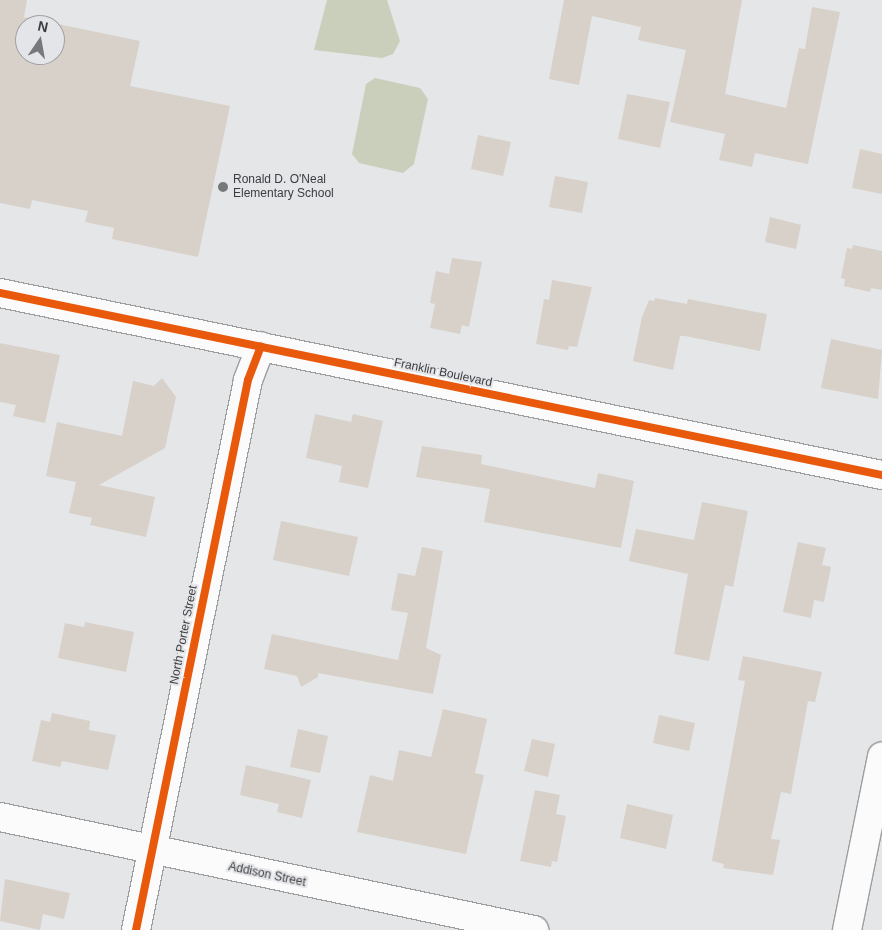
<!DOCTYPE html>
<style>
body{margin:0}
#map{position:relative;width:882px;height:930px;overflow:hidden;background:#e5e6e8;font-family:Helvetica,sans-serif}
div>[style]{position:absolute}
.green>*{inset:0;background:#c9cfba}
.building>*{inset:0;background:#d8d1ca}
.roads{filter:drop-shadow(1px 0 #9c9d9f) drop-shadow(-1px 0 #9c9d9f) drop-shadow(0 1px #9c9d9f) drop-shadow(0 -1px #9c9d9f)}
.minor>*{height:28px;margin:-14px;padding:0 14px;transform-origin:14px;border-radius:14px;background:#fbfbfc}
.major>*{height:28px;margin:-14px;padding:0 14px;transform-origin:14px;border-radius:14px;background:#fbfbfc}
.cycleway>*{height:8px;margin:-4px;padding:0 4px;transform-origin:4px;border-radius:4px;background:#e8590c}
.dots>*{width:14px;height:14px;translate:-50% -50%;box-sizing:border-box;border:2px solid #e4e5e9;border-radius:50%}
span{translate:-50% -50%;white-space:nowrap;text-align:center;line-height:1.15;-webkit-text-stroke:4px #e4e5e9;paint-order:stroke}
.poi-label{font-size:12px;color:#3c3c3e}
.left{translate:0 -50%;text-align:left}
.street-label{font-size:12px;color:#3c3c3e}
.north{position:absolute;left:15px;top:15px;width:50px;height:50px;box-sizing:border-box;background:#e4e5e9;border:1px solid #a1a1a5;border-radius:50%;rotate:12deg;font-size:14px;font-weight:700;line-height:20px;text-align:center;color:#3c3c3e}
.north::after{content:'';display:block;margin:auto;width:18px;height:22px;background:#77787a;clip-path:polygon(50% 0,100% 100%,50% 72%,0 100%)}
</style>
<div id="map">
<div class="green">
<i style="clip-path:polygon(327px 0,387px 0,400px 41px,393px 54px,382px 58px,314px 50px)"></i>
<i style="clip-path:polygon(375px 78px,420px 88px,428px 99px,414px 164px,403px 173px,359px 163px,352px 154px,366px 84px)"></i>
</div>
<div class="building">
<i style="clip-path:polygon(evenodd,0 0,27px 0,24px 17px,140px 41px,130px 86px,230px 106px,198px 257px,112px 239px,114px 228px,85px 222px,88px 211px,32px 200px,30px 209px,0 203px,0 0,25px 25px,55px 25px,55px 55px,25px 55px,25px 25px)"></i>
<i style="clip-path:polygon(564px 0,742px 0,725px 94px,786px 108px,799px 48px,805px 49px,812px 7px,840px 12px,808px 164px,755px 153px,752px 167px,719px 160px,725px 134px,670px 122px,686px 50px,638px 40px,641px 27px,592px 16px,579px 85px,549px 79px)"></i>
<i style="clip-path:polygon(627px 94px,670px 102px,660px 148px,618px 139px)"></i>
<i style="clip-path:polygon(478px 135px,511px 142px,503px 176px,471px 169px)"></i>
<i style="clip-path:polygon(860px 149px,882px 154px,882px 194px,852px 188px)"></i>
<i style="clip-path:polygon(555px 176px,588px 182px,582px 213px,549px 207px)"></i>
<i style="clip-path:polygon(770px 217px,801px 225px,796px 249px,765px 242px)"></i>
<i style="clip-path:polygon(853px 245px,882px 251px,882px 290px,871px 288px,870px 292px,844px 286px,845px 279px,841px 278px,847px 248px,852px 249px)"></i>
<i style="clip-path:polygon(452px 258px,482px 262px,469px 327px,462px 325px,460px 334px,430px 328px,435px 304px,430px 303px,436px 271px,449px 274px)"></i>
<i style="clip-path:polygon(552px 280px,592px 287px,577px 347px,569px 346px,568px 350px,536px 344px,544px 299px,549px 300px)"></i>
<i style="clip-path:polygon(655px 298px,687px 304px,688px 299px,767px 314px,760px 351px,685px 336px,680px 336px,673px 370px,633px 361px,642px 317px,649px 300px,654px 301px)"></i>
<i style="clip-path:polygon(831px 339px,882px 350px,878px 399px,821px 388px)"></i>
<i style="clip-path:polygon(0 343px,60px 355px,45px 423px,13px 416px,16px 405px,0 402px)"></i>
<i style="clip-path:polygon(162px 378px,176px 397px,165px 448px,99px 485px,155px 497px,146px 537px,90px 525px,92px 518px,69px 513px,76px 482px,46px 476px,57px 422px,122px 436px,133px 381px,154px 386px)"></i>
<i style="clip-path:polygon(315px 414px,351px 422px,353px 414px,383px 421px,368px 488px,339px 482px,342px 466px,306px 458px)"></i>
<i style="clip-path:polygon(422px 446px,482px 455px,481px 464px,595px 488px,598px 473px,634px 481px,621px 548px,484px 522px,490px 489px,416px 477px)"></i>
<i style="clip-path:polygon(702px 502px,748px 511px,733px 587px,725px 585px,709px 661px,674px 654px,688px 574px,629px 561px,636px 529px,694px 540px)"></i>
<i style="clip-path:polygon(281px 521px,358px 537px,349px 576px,273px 560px)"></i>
<i style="clip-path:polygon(798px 542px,826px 548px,822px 565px,831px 567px,824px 602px,814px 600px,811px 618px,783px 612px)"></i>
<i style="clip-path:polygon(422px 547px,443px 551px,426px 648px,441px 655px,433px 694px,318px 673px,318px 677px,301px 687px,297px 676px,264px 669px,272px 634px,398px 660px,408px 613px,391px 610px,398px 573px,415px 576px)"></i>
<i style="clip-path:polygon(85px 622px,134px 632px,126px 672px,58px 658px,65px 623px,84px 627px)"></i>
<i style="clip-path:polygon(743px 656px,822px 672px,815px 702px,808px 701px,791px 794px,781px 792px,771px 839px,780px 840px,773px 875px,723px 868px,724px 864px,712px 861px,745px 681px,738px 680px)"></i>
<i style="clip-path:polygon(443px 709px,487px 719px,475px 773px,484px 775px,466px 854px,357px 832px,370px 775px,393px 781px,399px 750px,431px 757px)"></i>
<i style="clip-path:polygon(52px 713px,90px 721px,89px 730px,116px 735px,108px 770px,62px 761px,60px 767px,32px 761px,41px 720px,50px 722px)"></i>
<i style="clip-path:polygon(659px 715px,695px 723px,689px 751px,653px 743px)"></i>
<i style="clip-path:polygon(298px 729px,328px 736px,320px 773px,290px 767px)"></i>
<i style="clip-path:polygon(532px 739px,555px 744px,548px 777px,524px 771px)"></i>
<i style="clip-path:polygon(246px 765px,311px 780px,302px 818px,277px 812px,279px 804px,240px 795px)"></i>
<i style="clip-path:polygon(535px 790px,560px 795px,556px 814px,566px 816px,557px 862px,552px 861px,551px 867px,520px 861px)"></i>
<i style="clip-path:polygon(627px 804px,673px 815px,666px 849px,620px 838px)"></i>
<i style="clip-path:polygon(5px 879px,70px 893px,64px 919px,43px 914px,40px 930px,0 921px)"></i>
</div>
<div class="roads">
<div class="minor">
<i style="left:0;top:293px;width:901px;rotate:11.66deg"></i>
<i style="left:0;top:817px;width:546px;rotate:11.95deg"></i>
<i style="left:136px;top:930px;width:561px;rotate:-78.49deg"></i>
<i style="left:248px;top:380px;width:36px;rotate:-69deg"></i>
</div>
<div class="major">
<i style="left:847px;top:930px;width:177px;rotate:-78.6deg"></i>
</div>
</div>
<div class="cycleway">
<i style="left:0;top:293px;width:901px;rotate:11.66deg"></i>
<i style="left:136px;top:930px;width:561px;rotate:-78.49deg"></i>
<i style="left:248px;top:380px;width:36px;rotate:-69deg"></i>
</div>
<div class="dots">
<i style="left:223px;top:187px;background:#77787a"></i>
</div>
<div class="poi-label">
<span class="left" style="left:233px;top:187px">Ronald D. O'Neal<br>Elementary School</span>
</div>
<div class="street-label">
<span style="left:443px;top:373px;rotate:12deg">Franklin Boulevard</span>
<span style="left:184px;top:635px;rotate:-79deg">North Porter Street</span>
<span style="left:267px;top:875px;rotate:12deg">Addison Street</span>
</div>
<div class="north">N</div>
</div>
